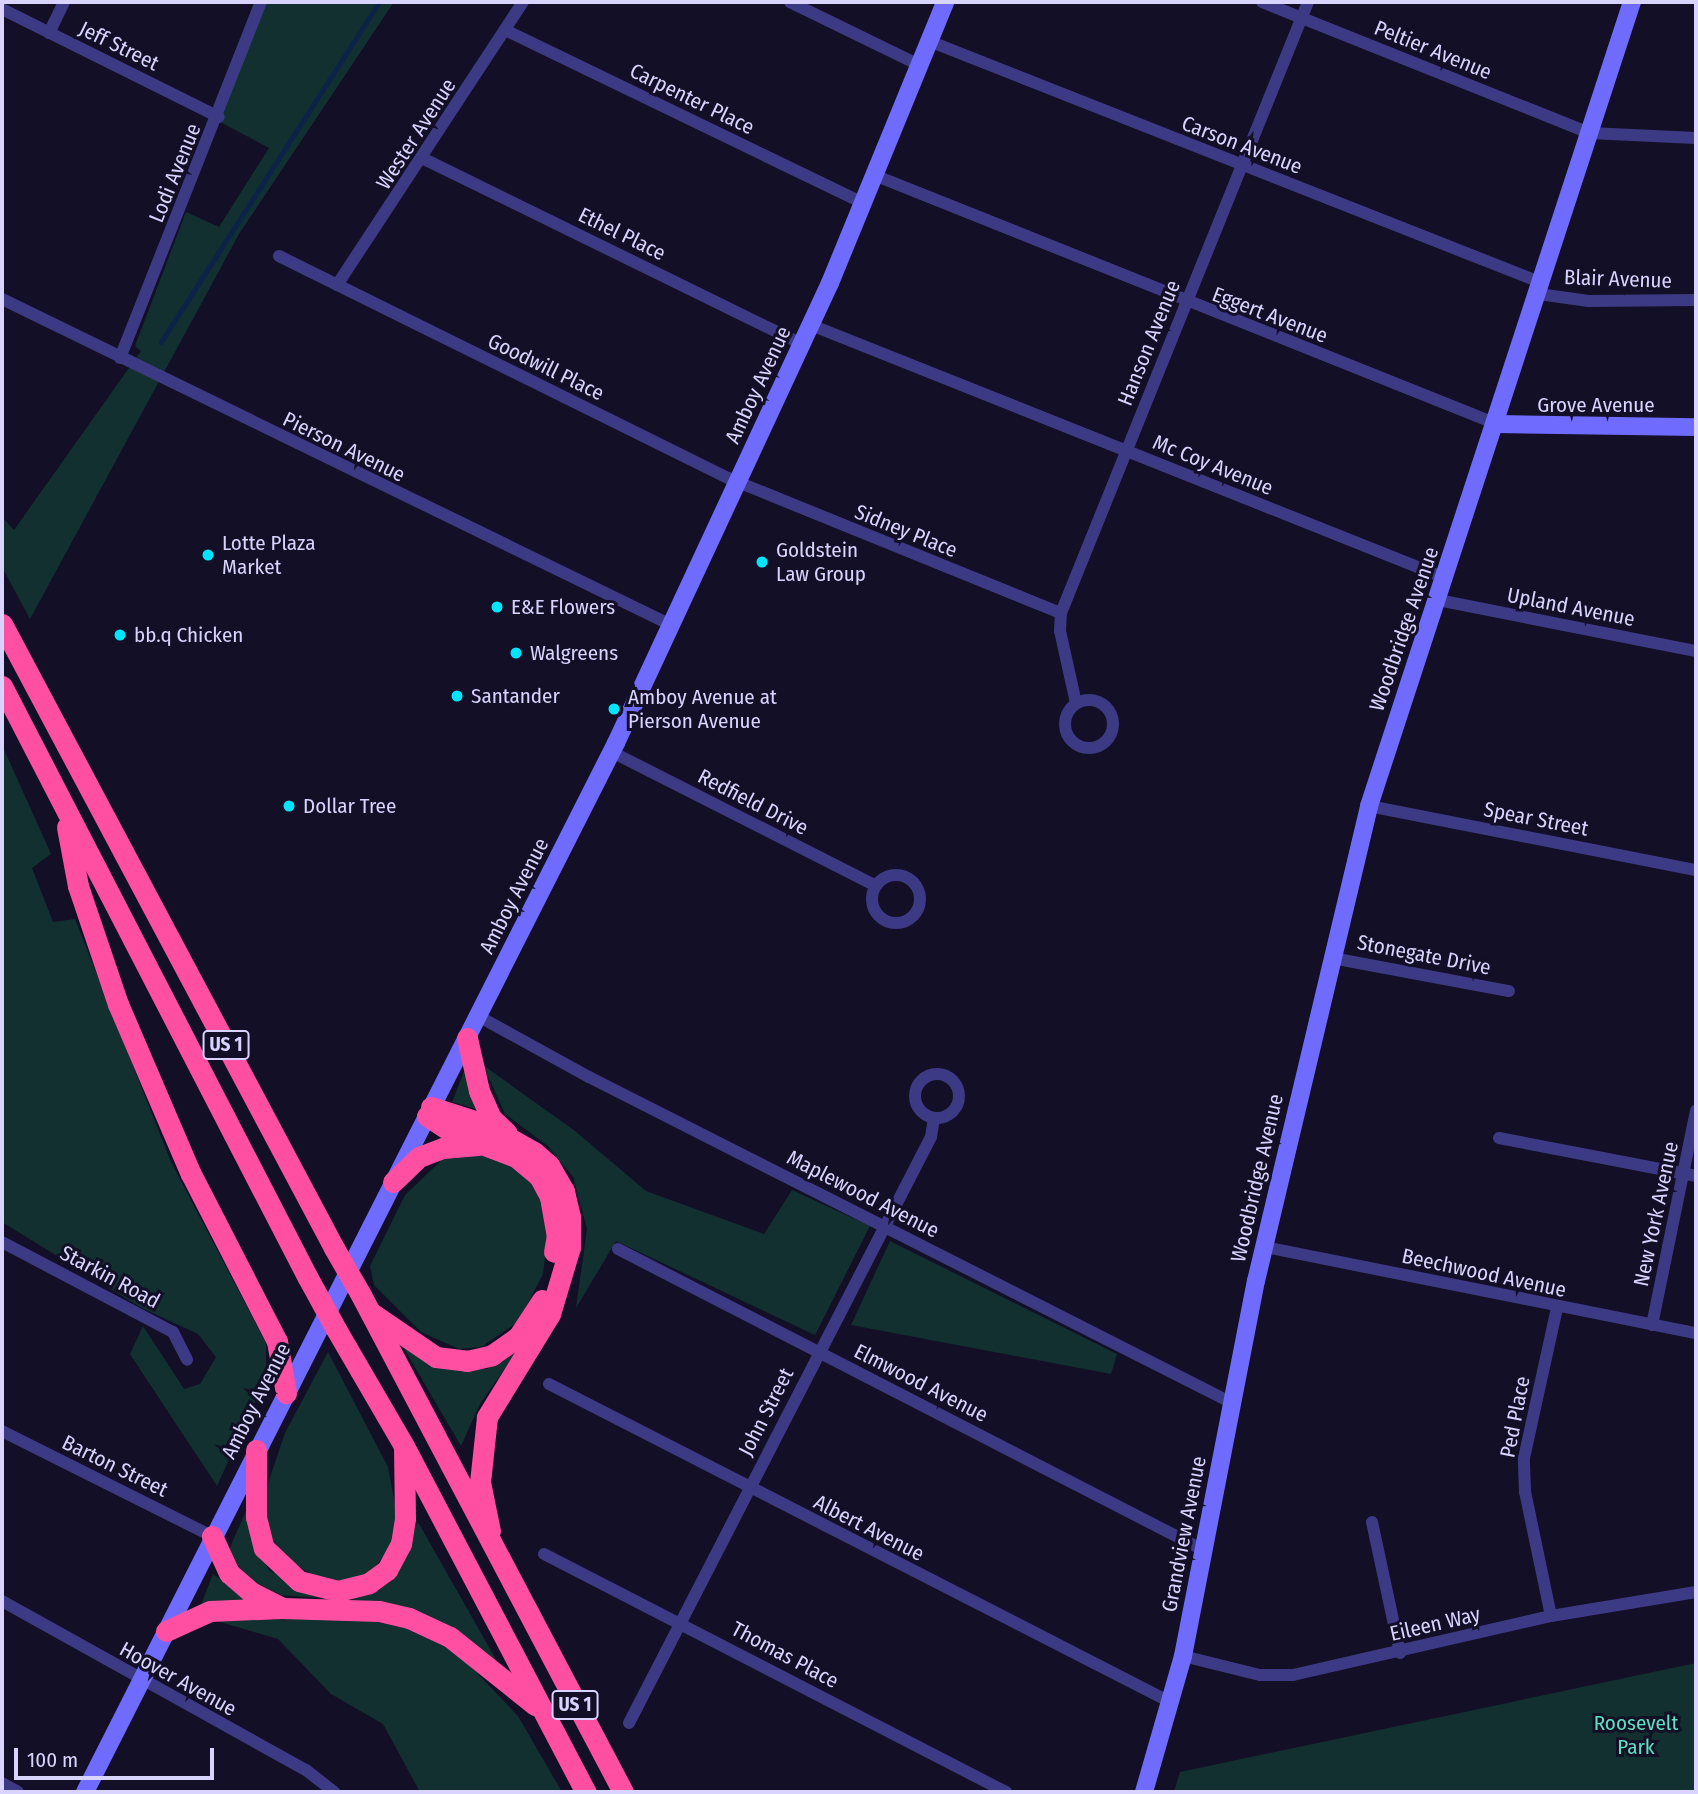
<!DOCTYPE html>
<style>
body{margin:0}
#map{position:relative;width:1698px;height:1794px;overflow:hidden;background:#130f26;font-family:"Fira Sans Condensed",sans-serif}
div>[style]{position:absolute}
.green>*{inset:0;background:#12302f}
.stream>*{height:4.5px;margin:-2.25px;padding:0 2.25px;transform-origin:2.25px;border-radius:2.25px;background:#0c2248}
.street>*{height:12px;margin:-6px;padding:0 6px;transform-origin:6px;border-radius:6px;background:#3d3a85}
.street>.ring{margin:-6px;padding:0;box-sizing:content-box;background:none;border:12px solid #3d3a85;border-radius:50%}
.secondary>*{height:18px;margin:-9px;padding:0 9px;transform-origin:9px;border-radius:9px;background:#6f6bff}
.highway>*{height:21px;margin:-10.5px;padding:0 10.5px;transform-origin:10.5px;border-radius:10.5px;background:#ff4fa3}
.highway-bridge>*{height:21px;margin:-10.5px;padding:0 10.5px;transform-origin:10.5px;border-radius:10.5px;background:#ff4fa3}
.dots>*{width:19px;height:19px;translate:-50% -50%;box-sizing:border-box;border:4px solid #130f26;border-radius:50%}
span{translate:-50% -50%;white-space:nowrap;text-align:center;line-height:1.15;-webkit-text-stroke:6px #130f26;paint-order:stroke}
.shield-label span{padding:2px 5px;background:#130f26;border:2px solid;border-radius:5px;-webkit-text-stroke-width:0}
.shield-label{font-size:19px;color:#d9d4ff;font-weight:700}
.street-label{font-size:21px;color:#d9d4ff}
.poi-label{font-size:21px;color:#d9d4ff}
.left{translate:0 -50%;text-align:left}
.park-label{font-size:21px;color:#5fe0c0}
.frame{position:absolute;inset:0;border:4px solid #d9d4ff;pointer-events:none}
.scale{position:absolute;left:14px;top:1748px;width:200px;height:32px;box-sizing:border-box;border:4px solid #d9d4ff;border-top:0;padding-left:9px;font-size:21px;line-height:24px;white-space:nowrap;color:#d9d4ff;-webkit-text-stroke:5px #130f26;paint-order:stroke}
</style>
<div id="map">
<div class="green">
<i style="clip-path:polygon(254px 2px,394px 2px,239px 234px,30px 619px,2px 567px,2px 517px,14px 530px,141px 351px,135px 346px,186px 212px,219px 227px,269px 148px,211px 117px)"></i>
<i style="clip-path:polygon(2px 745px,51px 854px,32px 868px,53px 922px,75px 919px,171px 1162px,266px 1343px,266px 1378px,217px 1486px,130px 1354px,143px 1326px,184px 1389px,200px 1384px,216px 1357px,198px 1334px,140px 1307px,2px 1222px)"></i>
<i style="clip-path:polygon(483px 1065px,575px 1131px,646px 1191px,764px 1234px,792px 1190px,870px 1226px,815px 1335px,616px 1241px,576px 1308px,587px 1229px,573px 1177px,548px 1146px,505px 1114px)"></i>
<i style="clip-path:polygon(465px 1069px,479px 1110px,452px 1102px)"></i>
<i style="clip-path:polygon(488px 1151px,507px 1158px,537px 1186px,549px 1225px,543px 1274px,518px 1322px,481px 1347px,459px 1349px,421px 1332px,374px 1285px,370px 1266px,405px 1195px,448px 1154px)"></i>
<i style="clip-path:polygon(890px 1241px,1117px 1354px,1111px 1374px,851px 1325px)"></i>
<i style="clip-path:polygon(403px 1347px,442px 1369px,487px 1369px,519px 1348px,480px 1404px,461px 1446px)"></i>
<i style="clip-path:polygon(328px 1352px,388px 1467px,397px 1515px,392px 1544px,370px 1574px,345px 1582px,318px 1579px,281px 1554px,264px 1523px,266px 1489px,285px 1433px)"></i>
<i style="clip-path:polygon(248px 1506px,251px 1538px,269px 1570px,320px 1598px,281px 1595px,249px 1580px,228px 1552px)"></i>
<i style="clip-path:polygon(418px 1522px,498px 1663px,378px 1604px,350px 1599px,396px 1574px)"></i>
<i style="clip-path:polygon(213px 1574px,250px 1602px,200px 1607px)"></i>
<i style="clip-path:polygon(352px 1617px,405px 1628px,458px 1653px,518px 1716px,562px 1792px,420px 1792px,383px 1724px,331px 1694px,278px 1639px,217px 1621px)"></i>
<i style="clip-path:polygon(1696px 1663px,1696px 1792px,1174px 1792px,1180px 1772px)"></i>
</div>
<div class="stream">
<i style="left:161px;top:342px;width:404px;rotate:-57.3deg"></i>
</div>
<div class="street">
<i style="left:790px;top:2px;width:144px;rotate:26deg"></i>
<i style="left:1262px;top:2px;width:353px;rotate:21.8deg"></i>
<i style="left:1590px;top:133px;width:106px;rotate:2.7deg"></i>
<i style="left:2px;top:9px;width:242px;rotate:26.5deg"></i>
<i style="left:505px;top:30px;width:398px;rotate:25.8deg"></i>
<i style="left:49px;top:33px;width:34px;rotate:-64deg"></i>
<i style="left:929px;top:41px;width:659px;rotate:21.54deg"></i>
<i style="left:424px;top:159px;width:421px;rotate:26.1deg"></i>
<i style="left:874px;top:175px;width:671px;rotate:21.79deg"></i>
<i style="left:279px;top:256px;width:501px;rotate:26.31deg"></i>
<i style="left:728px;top:478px;width:359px;rotate:22.1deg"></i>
<i style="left:337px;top:285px;width:339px;rotate:-56.7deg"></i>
<i style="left:1539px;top:294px;width:50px;rotate:8deg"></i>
<i style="left:1589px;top:301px;width:107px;rotate:-0.5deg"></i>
<i style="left:2px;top:299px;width:744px;rotate:25.98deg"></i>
<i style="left:811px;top:325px;width:683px;rotate:21.75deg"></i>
<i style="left:120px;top:358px;width:383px;rotate:-68.4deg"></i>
<i style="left:1438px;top:600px;width:263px;rotate:11.2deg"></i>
<i class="ring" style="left:1065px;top:700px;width:36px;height:36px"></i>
<i style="left:1076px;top:703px;width:74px;rotate:-102.5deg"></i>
<i style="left:1060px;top:631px;width:18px;rotate:-87deg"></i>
<i style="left:1061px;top:613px;width:659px;rotate:-67.99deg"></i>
<i style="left:612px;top:752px;width:296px;rotate:26.9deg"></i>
<i style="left:1369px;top:806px;width:333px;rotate:11.1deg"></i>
<i class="ring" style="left:872px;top:875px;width:36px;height:36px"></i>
<i style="left:1332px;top:958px;width:180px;rotate:10.6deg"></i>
<i style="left:478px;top:1016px;width:127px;rotate:28.8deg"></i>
<i style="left:589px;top:1077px;width:721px;rotate:26.88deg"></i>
<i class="ring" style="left:915px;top:1074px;width:32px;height:32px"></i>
<i style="left:1499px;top:1138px;width:201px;rotate:10.9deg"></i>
<i style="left:2px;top:1242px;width:193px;rotate:27.8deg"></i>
<i style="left:173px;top:1332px;width:31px;rotate:63deg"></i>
<i style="left:1265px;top:1247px;width:439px;rotate:11.3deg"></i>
<i style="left:618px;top:1249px;width:660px;rotate:27.22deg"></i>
<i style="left:1652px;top:1325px;width:219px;rotate:-78.4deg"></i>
<i style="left:549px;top:1384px;width:700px;rotate:27.11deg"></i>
<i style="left:2px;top:1431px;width:235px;rotate:26.6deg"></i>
<i style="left:1372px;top:1522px;width:134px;rotate:77.9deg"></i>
<i style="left:544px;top:1554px;width:520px;rotate:27.26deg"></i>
<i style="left:2px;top:1601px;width:348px;rotate:29.1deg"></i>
<i style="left:306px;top:1770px;width:36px;rotate:38deg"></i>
<i style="left:1551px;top:1616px;width:127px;rotate:-101.8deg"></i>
<i style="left:1525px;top:1492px;width:34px;rotate:-92deg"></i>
<i style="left:1524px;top:1458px;width:154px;rotate:-77.6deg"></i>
<i style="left:1183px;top:1656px;width:79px;rotate:13.9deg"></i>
<i style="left:1260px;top:1675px;width:33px"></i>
<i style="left:1293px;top:1675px;width:265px;rotate:-12.9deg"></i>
<i style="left:1551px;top:1616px;width:147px;rotate:-9.4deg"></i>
<i style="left:629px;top:1723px;width:659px;rotate:-62.74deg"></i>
<i style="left:931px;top:1137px;width:19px;rotate:-81deg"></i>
<i style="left:2px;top:1783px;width:18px;rotate:29deg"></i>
</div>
<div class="secondary">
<i style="left:1497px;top:424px;width:199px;rotate:0.9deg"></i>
<i style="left:85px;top:1792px;width:1176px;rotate:-63.15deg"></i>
<i style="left:616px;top:743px;width:507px;rotate:-65.05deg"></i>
<i style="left:830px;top:283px;width:304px;rotate:-67.7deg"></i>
<i style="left:1144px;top:1792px;width:141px;rotate:-74deg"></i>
<i style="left:1183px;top:1656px;width:382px;rotate:-79deg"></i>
<i style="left:1256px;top:1281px;width:488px;rotate:-76.6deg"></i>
<i style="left:1369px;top:806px;width:846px;rotate:-71.89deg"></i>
</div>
<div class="highway">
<i style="left:2px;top:624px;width:707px;rotate:61.98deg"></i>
<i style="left:2px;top:686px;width:666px;rotate:62.67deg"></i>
<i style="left:67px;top:827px;width:60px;rotate:79.4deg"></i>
<i style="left:78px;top:886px;width:125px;rotate:71.3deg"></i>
<i style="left:118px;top:1004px;width:185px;rotate:66.8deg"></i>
<i style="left:191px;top:1174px;width:188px;rotate:62.8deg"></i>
<i style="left:277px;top:1341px;width:53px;rotate:80.2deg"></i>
<i style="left:467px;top:1038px;width:54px;rotate:77.2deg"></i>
<i style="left:479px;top:1091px;width:30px;rotate:66deg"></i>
<i style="left:491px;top:1118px;width:21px;rotate:43deg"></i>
<i style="left:431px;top:1107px;width:56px;rotate:17.8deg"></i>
<i style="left:484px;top:1124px;width:57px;rotate:29.2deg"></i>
<i style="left:534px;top:1152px;width:20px;rotate:41deg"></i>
<i style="left:549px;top:1165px;width:30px;rotate:60deg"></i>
<i style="left:564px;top:1191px;width:26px;rotate:77deg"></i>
<i style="left:570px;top:1216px;width:31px;rotate:90deg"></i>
<i style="left:570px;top:1247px;width:70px;rotate:106.6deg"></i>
<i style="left:550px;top:1314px;width:121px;rotate:121.5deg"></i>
<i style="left:487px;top:1417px;width:65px;rotate:96.1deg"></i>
<i style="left:480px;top:1482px;width:50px;rotate:78.5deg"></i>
<i style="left:427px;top:1116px;width:33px;rotate:33deg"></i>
<i style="left:455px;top:1134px;width:65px;rotate:20.7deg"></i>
<i style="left:516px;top:1157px;width:30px;rotate:40deg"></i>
<i style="left:539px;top:1176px;width:24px;rotate:62deg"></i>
<i style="left:550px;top:1197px;width:39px;rotate:80deg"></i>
<i style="left:557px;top:1235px;width:17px;rotate:100deg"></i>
<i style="left:393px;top:1182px;width:36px;rotate:-44deg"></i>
<i style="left:419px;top:1157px;width:26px;rotate:-21deg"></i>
<i style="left:443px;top:1148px;width:35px;rotate:-5deg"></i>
<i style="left:361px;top:1295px;width:562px;rotate:62.2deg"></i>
<i style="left:373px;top:1314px;width:76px;rotate:34.3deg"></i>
<i style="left:436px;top:1357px;width:31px;rotate:7deg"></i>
<i style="left:467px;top:1361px;width:26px;rotate:-13deg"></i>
<i style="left:492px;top:1355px;width:32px;rotate:-35deg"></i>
<i style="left:518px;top:1337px;width:44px;rotate:-57deg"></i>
<i style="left:336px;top:1329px;width:135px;rotate:59.8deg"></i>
<i style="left:404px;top:1446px;width:391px;rotate:62.3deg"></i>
<i style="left:256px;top:1450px;width:67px;rotate:90deg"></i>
<i style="left:256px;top:1517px;width:32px;rotate:76deg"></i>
<i style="left:264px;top:1548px;width:48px;rotate:43.3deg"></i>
<i style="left:299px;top:1581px;width:40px;rotate:14.4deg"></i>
<i style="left:338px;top:1591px;width:32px;rotate:-14deg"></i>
<i style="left:369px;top:1583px;width:22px;rotate:-36deg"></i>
<i style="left:387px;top:1570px;width:30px;rotate:-62deg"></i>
<i style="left:401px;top:1544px;width:26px;rotate:-81deg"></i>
<i style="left:405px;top:1518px;width:70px;rotate:-90.8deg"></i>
<i style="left:212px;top:1536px;width:41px;rotate:65.3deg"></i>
<i style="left:229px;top:1573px;width:29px;rotate:41deg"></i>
<i style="left:251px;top:1592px;width:35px;rotate:27deg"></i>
<i style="left:282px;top:1608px;width:97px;rotate:1.8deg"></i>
<i style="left:379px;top:1611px;width:31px;rotate:13deg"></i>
<i style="left:409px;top:1618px;width:45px;rotate:24.9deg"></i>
<i style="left:450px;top:1637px;width:109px;rotate:38.7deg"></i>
<i style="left:166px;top:1631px;width:48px;rotate:-24.4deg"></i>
<i style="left:210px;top:1611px;width:72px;rotate:-2.4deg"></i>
</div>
<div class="highway-bridge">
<i style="left:334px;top:1248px;width:54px;rotate:60.1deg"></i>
<i style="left:308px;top:1278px;width:58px;rotate:61.2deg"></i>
</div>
<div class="dots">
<i style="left:208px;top:555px;background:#00e5ff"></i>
<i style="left:762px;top:562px;background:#00e5ff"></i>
<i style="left:497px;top:607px;background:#00e5ff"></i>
<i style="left:120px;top:635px;background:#00e5ff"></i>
<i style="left:516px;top:653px;background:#00e5ff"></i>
<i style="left:457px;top:696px;background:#00e5ff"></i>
<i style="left:614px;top:709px;background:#00e5ff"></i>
<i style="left:289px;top:806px;background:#00e5ff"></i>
</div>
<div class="shield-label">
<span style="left:226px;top:1045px">US 1</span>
<span style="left:575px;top:1705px">US 1</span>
</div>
<div class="street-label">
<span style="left:119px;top:46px;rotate:26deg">Jeff Street</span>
<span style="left:1433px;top:50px;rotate:22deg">Peltier Avenue</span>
<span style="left:692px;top:99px;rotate:26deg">Carpenter Place</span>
<span style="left:416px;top:134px;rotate:-57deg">Wester Avenue</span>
<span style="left:1242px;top:145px;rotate:21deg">Carson Avenue</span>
<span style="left:175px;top:173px;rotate:-68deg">Lodi Avenue</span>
<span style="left:622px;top:234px;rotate:26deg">Ethel Place</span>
<span style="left:1618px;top:279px;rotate:2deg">Blair Avenue</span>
<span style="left:1270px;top:315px;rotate:21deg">Eggert Avenue</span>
<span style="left:1149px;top:343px;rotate:-68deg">Hanson Avenue</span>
<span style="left:546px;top:367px;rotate:26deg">Goodwill Place</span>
<span style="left:758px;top:385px;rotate:-65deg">Amboy Avenue</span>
<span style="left:1596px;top:405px">Grove Avenue</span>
<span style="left:344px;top:447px;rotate:26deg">Pierson Avenue</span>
<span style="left:1213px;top:465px;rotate:22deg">Mc Coy Avenue</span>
<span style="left:906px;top:531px;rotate:22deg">Sidney Place</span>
<span style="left:1571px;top:607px;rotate:11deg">Upland Avenue</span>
<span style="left:1404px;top:629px;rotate:-71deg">Woodbridge Avenue</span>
<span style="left:753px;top:802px;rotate:27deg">Redfield Drive</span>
<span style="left:1536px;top:819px;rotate:11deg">Spear Street</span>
<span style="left:514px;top:896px;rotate:-63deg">Amboy Avenue</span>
<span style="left:1424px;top:955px;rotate:11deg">Stonegate Drive</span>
<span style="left:1257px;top:1178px;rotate:-77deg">Woodbridge Avenue</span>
<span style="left:863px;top:1194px;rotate:27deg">Maplewood Avenue</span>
<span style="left:1656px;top:1214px;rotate:-78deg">New York Avenue</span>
<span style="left:1484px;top:1273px;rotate:12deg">Beechwood Avenue</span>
<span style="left:110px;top:1277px;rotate:28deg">Starkin Road</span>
<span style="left:921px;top:1383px;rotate:27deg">Elmwood Avenue</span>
<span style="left:256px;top:1401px;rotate:-63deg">Amboy Avenue</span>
<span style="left:766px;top:1412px;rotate:-63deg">John Street</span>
<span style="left:1515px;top:1417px;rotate:-79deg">Ped Place</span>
<span style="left:115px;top:1466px;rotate:26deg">Barton Street</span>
<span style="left:869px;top:1528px;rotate:27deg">Albert Avenue</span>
<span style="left:1184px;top:1534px;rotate:-79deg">Grandview Avenue</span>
<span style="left:1435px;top:1624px;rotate:-13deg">Eileen Way</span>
<span style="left:785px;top:1655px;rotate:28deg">Thomas Place</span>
<span style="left:178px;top:1679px;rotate:29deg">Hoover Avenue</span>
</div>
<div class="poi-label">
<span class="left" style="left:222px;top:555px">Lotte Plaza<br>Market</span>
<span class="left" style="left:776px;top:562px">Goldstein<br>Law Group</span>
<span class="left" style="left:511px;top:607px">E&amp;E Flowers</span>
<span class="left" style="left:134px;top:635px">bb.q Chicken</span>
<span class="left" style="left:530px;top:653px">Walgreens</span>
<span class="left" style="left:471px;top:696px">Santander</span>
<span class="left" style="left:628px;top:709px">Amboy Avenue at<br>Pierson Avenue</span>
<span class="left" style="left:303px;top:806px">Dollar Tree</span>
</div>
<div class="park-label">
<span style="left:1636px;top:1735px">Roosevelt<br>Park</span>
</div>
<div class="frame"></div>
<div class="scale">100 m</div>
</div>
